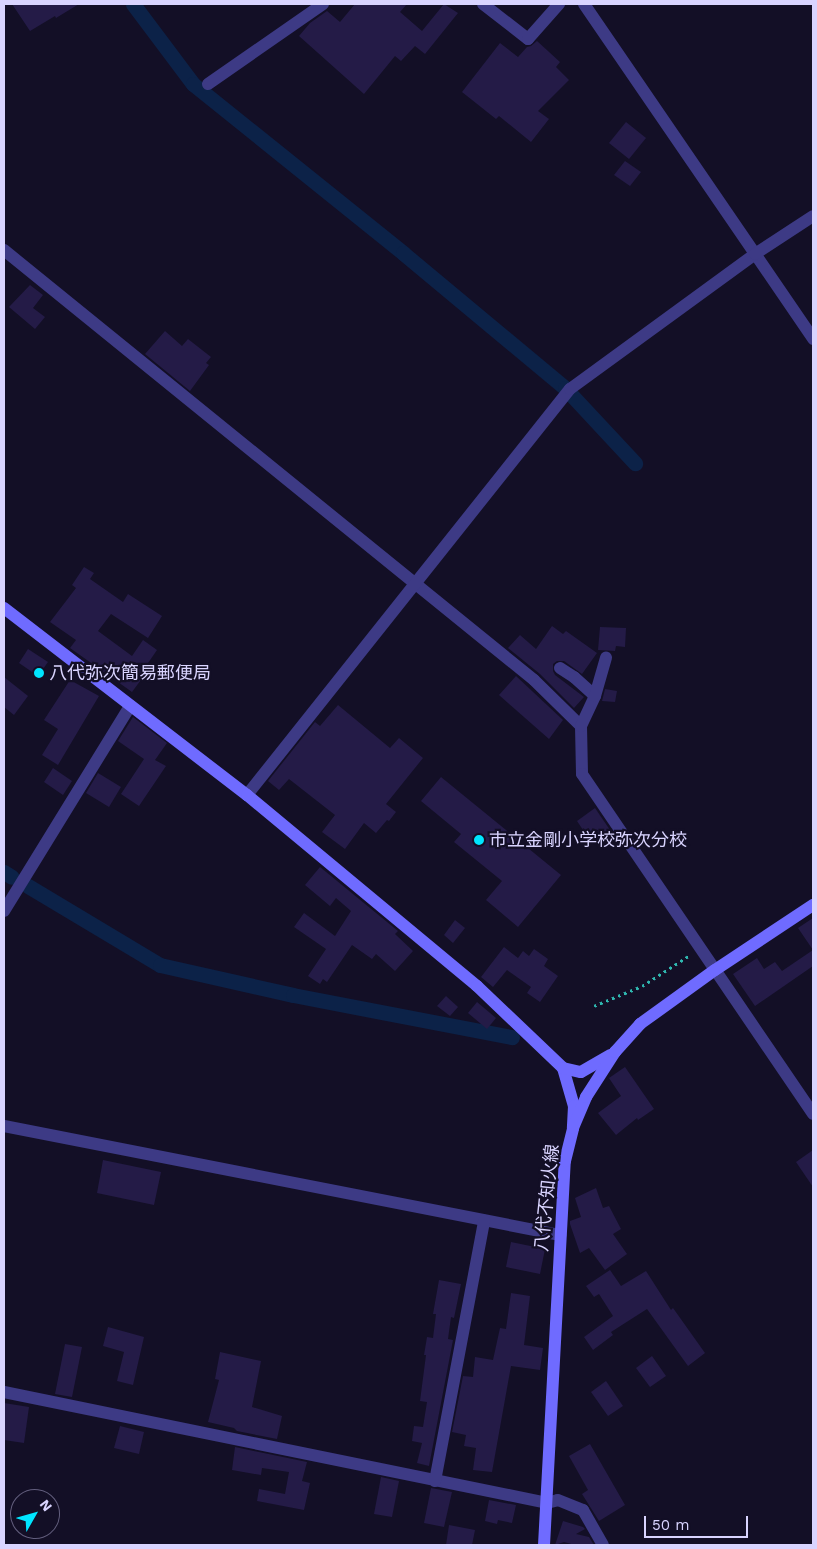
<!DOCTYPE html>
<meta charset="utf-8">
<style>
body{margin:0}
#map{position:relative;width:817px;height:1549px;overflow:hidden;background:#130f26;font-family:"Work Sans","Noto Sans JP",sans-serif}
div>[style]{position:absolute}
.canal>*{height:15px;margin:-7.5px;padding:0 7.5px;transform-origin:7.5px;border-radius:7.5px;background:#0c2248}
.building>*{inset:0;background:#241b47}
.path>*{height:2.5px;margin-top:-1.25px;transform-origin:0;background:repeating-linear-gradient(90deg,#2fb8b0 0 2.5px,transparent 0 6.5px)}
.street>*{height:12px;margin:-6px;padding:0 6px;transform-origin:6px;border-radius:6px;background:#3d3a85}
.secondary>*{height:12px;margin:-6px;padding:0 6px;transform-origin:6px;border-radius:6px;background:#6f6bff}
.dots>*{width:14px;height:14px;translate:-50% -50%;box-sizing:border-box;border:2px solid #130f26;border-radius:50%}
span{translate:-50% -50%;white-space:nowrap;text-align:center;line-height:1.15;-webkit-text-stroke:4.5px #130f26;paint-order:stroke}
.poi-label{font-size:18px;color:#d9d4ff}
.left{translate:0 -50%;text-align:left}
.street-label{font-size:18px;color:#d9d4ff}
.frame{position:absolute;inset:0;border:5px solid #d9d4ff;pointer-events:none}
.north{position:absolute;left:10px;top:1489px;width:50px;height:50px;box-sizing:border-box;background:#130f26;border:1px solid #625e7d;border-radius:50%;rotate:52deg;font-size:14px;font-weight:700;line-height:20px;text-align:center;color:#d9d4ff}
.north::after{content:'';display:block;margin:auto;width:18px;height:22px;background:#00e5ff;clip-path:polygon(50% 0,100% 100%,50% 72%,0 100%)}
.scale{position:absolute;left:644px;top:1516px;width:104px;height:22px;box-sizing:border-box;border:2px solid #d9d4ff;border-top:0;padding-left:6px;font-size:15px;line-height:18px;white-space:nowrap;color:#d9d4ff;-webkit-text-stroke:4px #130f26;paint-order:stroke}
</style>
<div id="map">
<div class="canal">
<i style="left:133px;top:4px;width:100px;rotate:53.1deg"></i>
<i style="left:193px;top:84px;width:270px;rotate:38.8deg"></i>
<i style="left:403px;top:253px;width:211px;rotate:39.8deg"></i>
<i style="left:565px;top:388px;width:103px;rotate:47deg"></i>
<i style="left:4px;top:872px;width:9px;rotate:32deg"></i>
<i style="left:28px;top:886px;width:154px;rotate:30.9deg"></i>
<i style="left:160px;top:965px;width:136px;rotate:12.7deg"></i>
<i style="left:293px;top:995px;width:223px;rotate:10.9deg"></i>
</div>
<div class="building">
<i style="clip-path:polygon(12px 4px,79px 4px,56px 18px,55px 16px,30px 31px)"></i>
<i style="clip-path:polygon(355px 4px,407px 4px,400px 12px,422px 31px,444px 4px,458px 13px,425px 54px,415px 46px,401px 61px,395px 56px,364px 94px,299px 36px,310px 23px,327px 11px,340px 22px)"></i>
<i style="clip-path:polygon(537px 41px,560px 62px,556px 67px,569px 80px,538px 111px,549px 119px,531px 142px,499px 116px,496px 119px,462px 92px,500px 43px,518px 57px,527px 47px,531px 46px)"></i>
<i style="clip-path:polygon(626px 122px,646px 138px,629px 159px,609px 143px)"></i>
<i style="clip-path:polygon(625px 161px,641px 172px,630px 186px,614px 175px)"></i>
<i style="clip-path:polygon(30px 285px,43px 295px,33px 308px,45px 317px,35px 329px,9px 307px)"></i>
<i style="clip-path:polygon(165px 331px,182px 346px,188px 339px,211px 357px,206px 363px,209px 365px,190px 391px,145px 354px)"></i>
<i style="clip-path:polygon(84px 567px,94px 573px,90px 579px,123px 602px,128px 594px,162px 616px,148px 638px,111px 614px,98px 631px,132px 656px,143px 640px,157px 650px,146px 666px,149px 669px,132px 692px,70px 648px,76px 640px,50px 622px,76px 588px,72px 585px)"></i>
<i style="clip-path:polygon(552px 626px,563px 634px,566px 631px,597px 653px,582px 674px,564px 661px,557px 661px,553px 664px,553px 671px,555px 675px,584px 697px,574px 708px,540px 674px,508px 648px,520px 635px,536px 649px)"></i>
<i style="clip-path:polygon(600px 627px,626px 628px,625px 647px,616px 646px,615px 651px,598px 650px)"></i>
<i style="clip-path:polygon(28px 649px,48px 662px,38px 676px,19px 663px)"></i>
<i style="clip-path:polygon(516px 676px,563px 720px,549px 739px,499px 695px)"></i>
<i style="clip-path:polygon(4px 677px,28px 696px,14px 715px,4px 707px)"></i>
<i style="clip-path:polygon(70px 680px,99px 696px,58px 765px,42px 755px,58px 729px,44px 720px)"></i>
<i style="clip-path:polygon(605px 689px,617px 691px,615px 702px,602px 701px)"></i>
<i style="clip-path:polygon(338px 705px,390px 748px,399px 738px,423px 758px,386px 804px,396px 812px,389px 821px,387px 820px,376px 833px,364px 823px,345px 849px,322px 832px,335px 815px,289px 779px,279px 790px,268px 781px,315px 722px,320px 726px)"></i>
<i style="clip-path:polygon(133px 717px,167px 743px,155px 760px,166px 766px,139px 806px,121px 794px,144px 759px,118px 741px)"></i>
<i style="clip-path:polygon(53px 768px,72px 781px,63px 795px,44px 782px)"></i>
<i style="clip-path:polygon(98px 773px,121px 787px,109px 807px,86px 793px)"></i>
<i style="clip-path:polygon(441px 777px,561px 875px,518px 927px,486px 900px,502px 881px,454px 842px,461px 834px,421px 801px)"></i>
<i style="clip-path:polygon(595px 808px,610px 830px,591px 842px,577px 821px)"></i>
<i style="clip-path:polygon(320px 867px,398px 931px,395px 934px,413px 951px,395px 971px,376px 954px,372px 959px,352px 945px,327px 982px,323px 979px,320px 984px,308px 976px,326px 949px,294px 927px,304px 913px,335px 936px,351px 911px,336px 898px,330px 906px,305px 885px)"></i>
<i style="clip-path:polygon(813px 918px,813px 966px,755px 1006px,733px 974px,757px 958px,764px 969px,775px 962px,782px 971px,813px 950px,798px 928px)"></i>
<i style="clip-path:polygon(455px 920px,465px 928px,453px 943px,444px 935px)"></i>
<i style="clip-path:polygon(504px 947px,518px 958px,523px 951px,529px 956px,534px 949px,548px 959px,544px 966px,558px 976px,540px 1002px,527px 993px,531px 987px,507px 970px,493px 987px,481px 977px)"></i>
<i style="clip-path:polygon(446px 996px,458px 1007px,450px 1016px,437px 1006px)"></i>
<i style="clip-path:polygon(477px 1002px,496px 1018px,487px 1029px,468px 1013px)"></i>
<i style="clip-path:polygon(625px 1067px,654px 1109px,638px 1120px,637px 1118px,616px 1135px,598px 1113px,621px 1096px,609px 1078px)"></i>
<i style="clip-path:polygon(813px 1150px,813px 1187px,796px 1162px)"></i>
<i style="clip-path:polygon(103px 1160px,161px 1172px,154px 1205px,97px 1193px)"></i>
<i style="clip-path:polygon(596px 1188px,603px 1208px,609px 1206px,621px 1229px,613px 1234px,627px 1254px,605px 1270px,589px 1248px,580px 1253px,570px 1224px,570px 1221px,581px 1217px,575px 1198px)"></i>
<i style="clip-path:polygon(511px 1242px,545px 1249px,540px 1274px,506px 1267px)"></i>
<i style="clip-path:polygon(610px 1270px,621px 1286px,646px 1271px,671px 1310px,673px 1308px,705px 1353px,688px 1366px,647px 1309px,611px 1332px,613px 1335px,593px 1350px,584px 1337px,613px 1316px,599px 1294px,594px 1297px,586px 1286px)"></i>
<i style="clip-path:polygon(439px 1280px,461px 1284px,454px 1318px,451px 1317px,448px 1339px,453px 1340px,429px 1466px,417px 1463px,422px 1443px,412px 1441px,414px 1426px,423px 1427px,427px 1402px,420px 1401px,426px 1355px,424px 1355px,427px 1337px,433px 1338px,436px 1314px,433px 1314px)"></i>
<i style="clip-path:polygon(511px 1293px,530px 1296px,524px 1345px,543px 1348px,540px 1370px,511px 1366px,492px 1472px,473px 1470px,476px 1448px,464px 1446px,466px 1435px,452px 1432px,463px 1376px,473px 1377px,475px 1357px,493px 1360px,500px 1328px,506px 1329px)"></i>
<i style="clip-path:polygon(108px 1327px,144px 1337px,133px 1385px,117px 1381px,124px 1352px,103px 1346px)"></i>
<i style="clip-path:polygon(65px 1344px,82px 1347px,72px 1397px,55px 1394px)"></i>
<i style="clip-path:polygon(220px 1352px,261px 1361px,252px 1407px,282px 1416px,277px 1439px,237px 1431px,234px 1428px,208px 1422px,219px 1380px,215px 1379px)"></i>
<i style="clip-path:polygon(652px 1356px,666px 1376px,650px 1387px,636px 1368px)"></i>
<i style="clip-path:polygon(606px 1381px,623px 1406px,608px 1416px,591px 1392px)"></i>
<i style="clip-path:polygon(4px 1403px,29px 1407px,24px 1443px,4px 1440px)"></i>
<i style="clip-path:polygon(120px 1426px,144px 1432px,139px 1454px,114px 1448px)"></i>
<i style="clip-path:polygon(590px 1444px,625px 1505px,599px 1521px,582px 1494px,588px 1490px,569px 1456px)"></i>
<i style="clip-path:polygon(235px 1447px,307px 1462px,302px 1481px,310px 1483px,304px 1510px,257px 1501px,259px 1489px,285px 1494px,289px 1472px,262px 1468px,261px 1475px,232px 1470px)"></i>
<i style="clip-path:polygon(381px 1477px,399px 1481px,392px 1517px,374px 1514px)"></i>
<i style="clip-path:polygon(431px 1488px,452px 1492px,444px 1527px,424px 1523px)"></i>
<i style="clip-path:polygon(489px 1500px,516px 1505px,512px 1523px,498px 1520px,497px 1524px,485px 1521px)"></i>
<i style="clip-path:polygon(563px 1521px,583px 1527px,585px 1529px,576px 1534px,589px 1537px,594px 1545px,575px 1545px,564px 1542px,555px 1545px)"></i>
<i style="clip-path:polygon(449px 1525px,475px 1530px,472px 1545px,446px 1545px)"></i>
</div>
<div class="path">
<i style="left:594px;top:1006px;width:52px;rotate:-22.6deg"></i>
<i style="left:642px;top:986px;width:57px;rotate:-32.9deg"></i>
</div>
<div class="street">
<i style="left:483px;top:4px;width:57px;rotate:37.9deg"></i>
<i style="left:528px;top:39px;width:47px;rotate:-48.5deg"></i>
<i style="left:584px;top:4px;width:406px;rotate:55.6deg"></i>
<i style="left:208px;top:84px;width:140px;rotate:-34.8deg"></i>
<i style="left:4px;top:250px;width:682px;rotate:39.05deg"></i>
<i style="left:534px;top:680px;width:66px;rotate:44.4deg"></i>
<i style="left:581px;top:726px;width:48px;rotate:88.8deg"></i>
<i style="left:582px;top:774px;width:411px;rotate:55.8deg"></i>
<i style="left:560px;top:668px;width:17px;rotate:33deg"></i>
<i style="left:574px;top:677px;width:28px;rotate:42deg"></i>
<i style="left:581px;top:726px;width:33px;rotate:-65deg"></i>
<i style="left:595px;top:696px;width:40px;rotate:-74deg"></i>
<i style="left:247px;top:795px;width:519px;rotate:-51.5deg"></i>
<i style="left:570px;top:389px;width:229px;rotate:-36.1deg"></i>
<i style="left:755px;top:254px;width:69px;rotate:-33.2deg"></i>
<i style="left:4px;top:911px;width:241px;rotate:-58.4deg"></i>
<i style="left:4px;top:1126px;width:567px;rotate:11.09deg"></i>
<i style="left:4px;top:1392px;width:554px;rotate:11.55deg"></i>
<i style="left:547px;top:1503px;width:11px;rotate:-15deg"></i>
<i style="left:558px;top:1500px;width:27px;rotate:22deg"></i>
<i style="left:583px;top:1510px;width:40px;rotate:60.3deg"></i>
<i style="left:435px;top:1481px;width:265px;rotate:-79.3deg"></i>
</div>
<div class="secondary">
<i style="left:4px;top:608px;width:307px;rotate:37.6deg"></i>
<i style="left:247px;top:795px;width:299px;rotate:39.7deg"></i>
<i style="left:477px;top:986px;width:119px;rotate:43.6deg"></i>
<i style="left:563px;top:1068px;width:40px;rotate:74deg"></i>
<i style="left:574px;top:1106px;width:22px;rotate:93deg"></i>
<i style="left:563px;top:1068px;width:18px;rotate:13deg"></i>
<i style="left:581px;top:1072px;width:34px;rotate:-30deg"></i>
<i style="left:544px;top:1545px;width:385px;rotate:-86.9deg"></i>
<i style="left:565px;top:1161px;width:34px;rotate:-76deg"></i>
<i style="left:573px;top:1128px;width:34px;rotate:-67deg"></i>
<i style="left:586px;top:1097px;width:54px;rotate:-57.2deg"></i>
<i style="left:615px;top:1052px;width:38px;rotate:-48deg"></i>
<i style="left:640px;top:1024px;width:92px;rotate:-35.8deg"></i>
<i style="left:715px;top:970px;width:118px;rotate:-33.6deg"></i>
</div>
<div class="dots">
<i style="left:39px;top:673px;background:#00e5ff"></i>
<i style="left:479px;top:840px;background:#00e5ff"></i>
</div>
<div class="poi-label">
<span class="left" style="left:49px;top:673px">八代弥次簡易郵便局</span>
<span class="left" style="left:489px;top:840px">市立金剛小学校弥次分校</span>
</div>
<div class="street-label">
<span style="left:547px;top:1198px;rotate:-84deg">八代不知火線</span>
</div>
<div class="frame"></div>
<div class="north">N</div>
<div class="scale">50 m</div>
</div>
